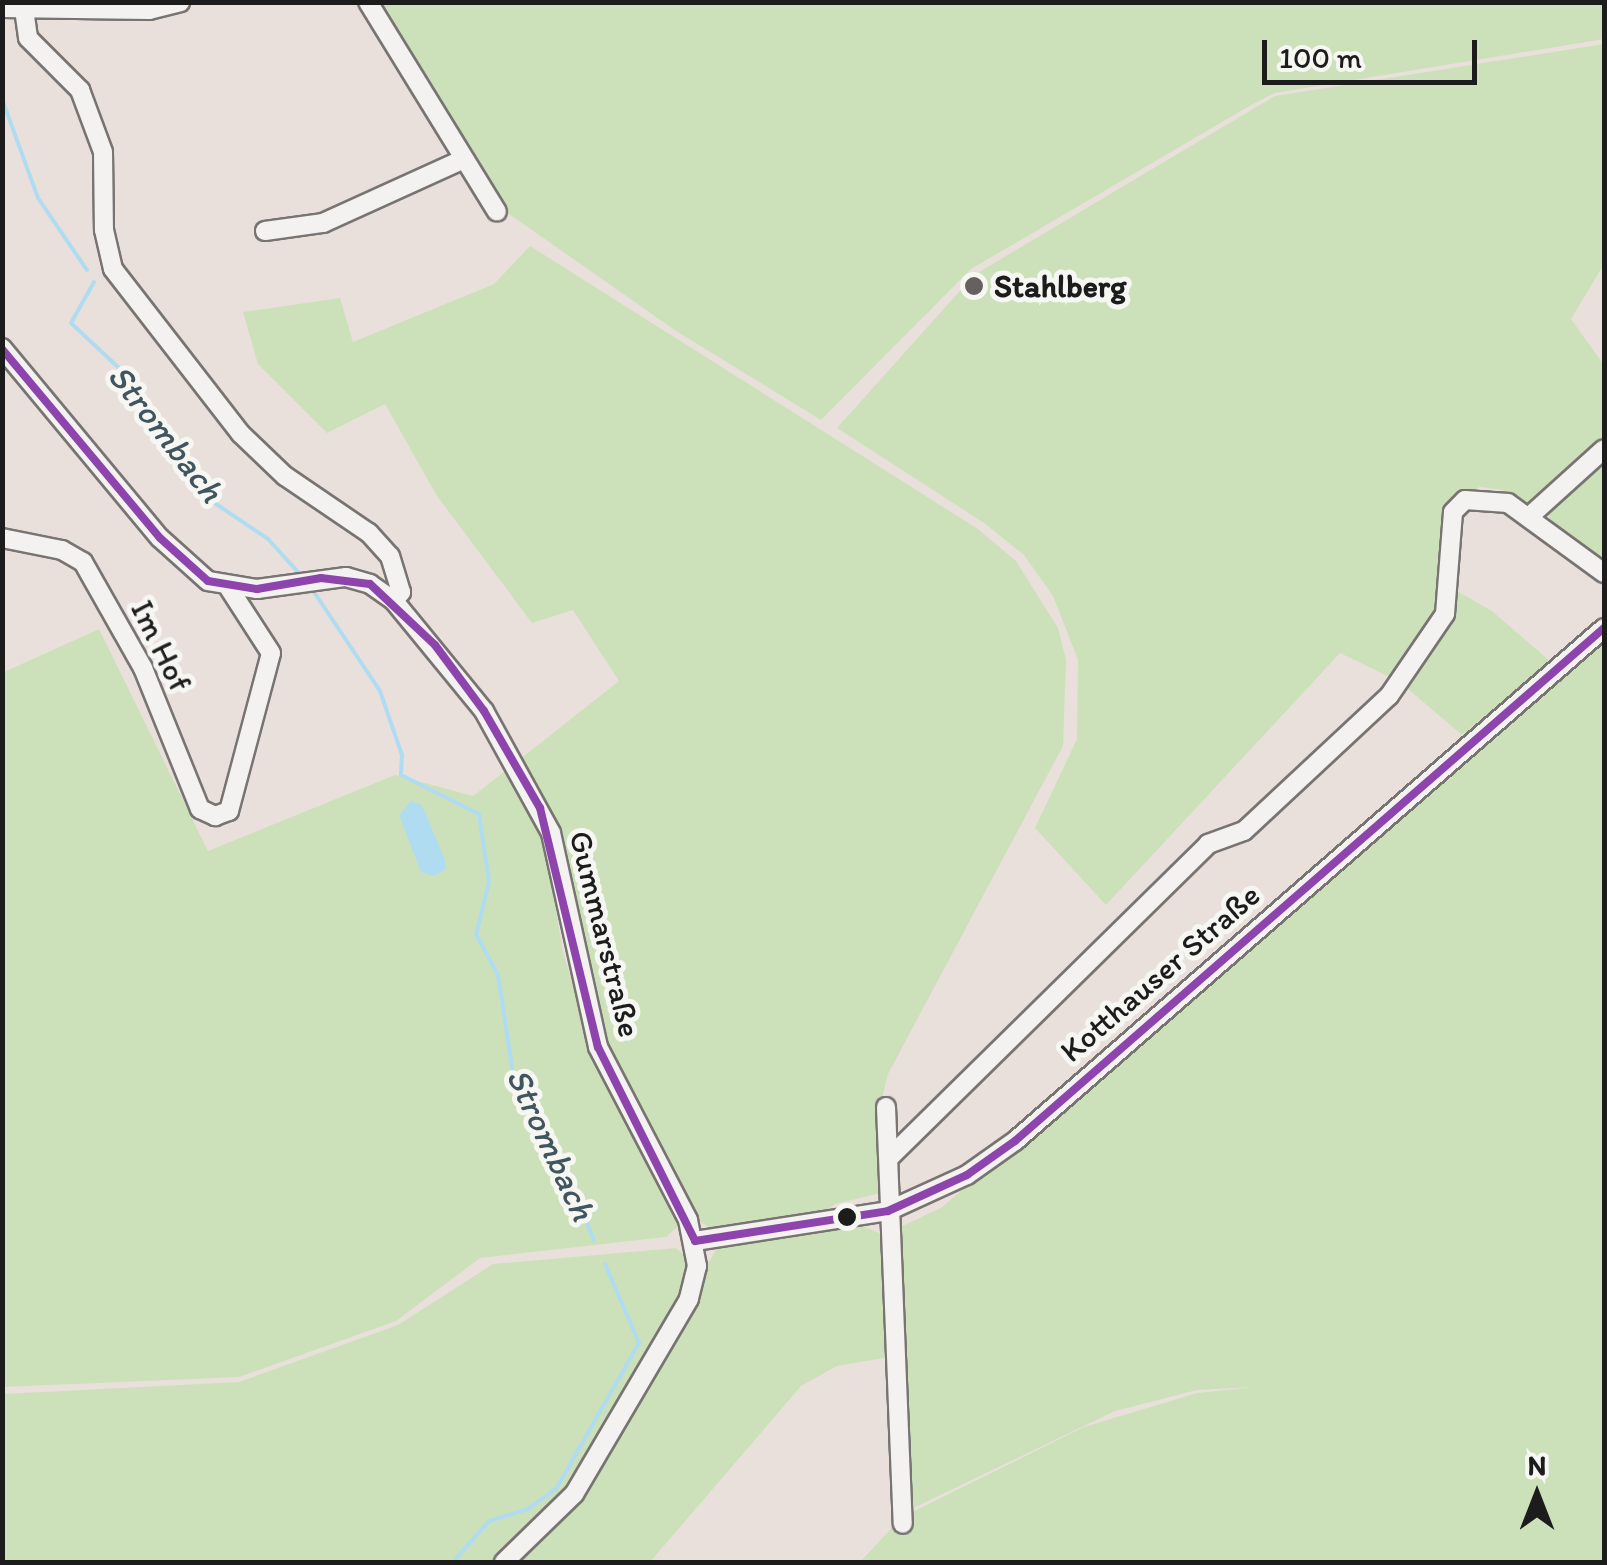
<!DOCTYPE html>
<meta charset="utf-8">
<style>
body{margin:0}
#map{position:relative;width:1607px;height:1565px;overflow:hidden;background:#e9e0dc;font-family:Itim,sans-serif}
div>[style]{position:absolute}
.green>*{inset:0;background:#cce1ba}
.water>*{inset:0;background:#b0dcf1}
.stream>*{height:4px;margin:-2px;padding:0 2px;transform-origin:2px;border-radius:2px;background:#b0dcf1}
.roads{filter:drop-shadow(2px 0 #787472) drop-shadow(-2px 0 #787472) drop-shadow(0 2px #787472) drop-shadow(0 -2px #787472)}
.minor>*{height:18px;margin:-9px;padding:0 9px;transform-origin:9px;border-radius:9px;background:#f3f2f0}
.bus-1>*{height:8px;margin:-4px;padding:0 4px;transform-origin:4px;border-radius:4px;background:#8e44ad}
.dots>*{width:28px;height:28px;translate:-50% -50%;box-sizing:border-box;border:5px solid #f6f6f2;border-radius:50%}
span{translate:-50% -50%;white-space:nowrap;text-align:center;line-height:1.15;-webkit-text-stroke:10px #f6f6f2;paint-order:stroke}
.poi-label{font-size:32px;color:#1c1c1c;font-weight:700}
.left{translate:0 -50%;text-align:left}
.street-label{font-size:32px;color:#1c1c1c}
.water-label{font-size:35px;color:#41555f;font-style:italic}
.frame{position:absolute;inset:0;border:5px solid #1c1c1c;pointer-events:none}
.north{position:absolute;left:1487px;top:1445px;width:100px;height:100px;-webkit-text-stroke:8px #f6f6f2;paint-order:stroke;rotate:0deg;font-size:28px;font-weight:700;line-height:40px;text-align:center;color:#1c1c1c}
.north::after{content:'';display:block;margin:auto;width:35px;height:45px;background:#1c1c1c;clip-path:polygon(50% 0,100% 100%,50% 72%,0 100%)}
.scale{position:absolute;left:1262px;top:40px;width:215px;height:45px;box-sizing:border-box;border:5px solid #1c1c1c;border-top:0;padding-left:12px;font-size:30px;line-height:35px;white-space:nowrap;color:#1c1c1c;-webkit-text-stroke:8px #f6f6f2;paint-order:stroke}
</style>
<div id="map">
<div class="green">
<i style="clip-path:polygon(1604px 2px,1604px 39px,1275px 93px,1251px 105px,971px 269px,821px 420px,676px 331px,502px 209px,374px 3px)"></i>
<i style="clip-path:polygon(1604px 44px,1604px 264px,1571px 319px,1604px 365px,1604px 445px,1540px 502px,1526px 504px,1503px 490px,1480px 487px,1459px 496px,1441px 611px,1396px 680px,1340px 653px,1106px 905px,1035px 828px,1077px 739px,1078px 660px,1053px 596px,1024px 555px,984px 523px,837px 428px,974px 275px,1275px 96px)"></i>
<i style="clip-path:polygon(530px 246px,978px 529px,1016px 561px,1058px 628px,1066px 660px,1063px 746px,888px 1074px,880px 1106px,881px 1193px,835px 1204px,819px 1215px,714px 1230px,697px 1220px,604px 1044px,583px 953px,519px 760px,619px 681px,573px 610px,532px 623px,437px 496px,385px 404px,327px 433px,258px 364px,243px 312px,340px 298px,353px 342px,494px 284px)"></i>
<i style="clip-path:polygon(1604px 451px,1604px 561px,1556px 527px,1546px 512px)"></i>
<i style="clip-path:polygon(1457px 591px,1492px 611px,1551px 662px,1462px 735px,1401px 683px,1448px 620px)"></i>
<i style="clip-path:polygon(99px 629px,208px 851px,395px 775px,473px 796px,509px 768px,541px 826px,563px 952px,592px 1049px,679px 1225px,666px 1237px,480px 1258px,396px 1321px,239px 1377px,3px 1387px,2px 673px)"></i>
<i style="clip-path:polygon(1604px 636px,1604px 1562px,860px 1562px,902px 1517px,1084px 1427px,1197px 1393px,1254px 1387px,1197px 1390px,1115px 1411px,903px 1513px,898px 1228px,941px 1208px)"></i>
<i style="clip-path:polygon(863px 1226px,885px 1236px,890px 1357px,837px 1366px,801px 1386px,650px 1562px,515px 1562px,579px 1497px,718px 1246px)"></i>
<i style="clip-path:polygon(676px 1248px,689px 1259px,684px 1294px,564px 1491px,495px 1562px,3px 1562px,3px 1394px,239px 1382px,398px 1325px,493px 1264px)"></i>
</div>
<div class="water">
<i style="clip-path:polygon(411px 801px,422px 805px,445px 860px,445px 870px,433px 876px,421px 872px,399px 815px)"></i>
</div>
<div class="stream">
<i style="left:2px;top:99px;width:105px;rotate:70deg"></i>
<i style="left:38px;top:198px;width:87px;rotate:55.8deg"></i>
<i style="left:94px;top:282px;width:47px;rotate:119.3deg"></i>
<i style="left:71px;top:323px;width:91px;rotate:43.2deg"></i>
<i style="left:137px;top:385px;width:38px;rotate:72deg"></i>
<i style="left:149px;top:421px;width:107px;rotate:51.1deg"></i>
<i style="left:216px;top:504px;width:63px;rotate:33.9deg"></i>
<i style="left:268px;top:539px;width:45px;rotate:47.7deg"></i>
<i style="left:312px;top:589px;width:123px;rotate:56.3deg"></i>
<i style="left:380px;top:691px;width:68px;rotate:71deg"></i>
<i style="left:402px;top:755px;width:20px;rotate:93deg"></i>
<i style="left:401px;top:775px;width:87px;rotate:26.6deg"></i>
<i style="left:479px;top:814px;width:69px;rotate:81.6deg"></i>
<i style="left:489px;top:882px;width:54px;rotate:104deg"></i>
<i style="left:476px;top:934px;width:47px;rotate:61.8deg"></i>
<i style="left:498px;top:975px;width:106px;rotate:81.3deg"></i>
<i style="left:514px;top:1080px;width:69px;rotate:58.6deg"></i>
<i style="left:550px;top:1139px;width:110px;rotate:66.5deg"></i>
<i style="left:453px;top:1562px;width:55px;rotate:-48.7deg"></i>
<i style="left:489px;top:1521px;width:41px;rotate:-17.1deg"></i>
<i style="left:528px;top:1509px;width:34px;rotate:-36deg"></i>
<i style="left:556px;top:1489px;width:168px;rotate:-60.4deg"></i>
<i style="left:639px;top:1343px;width:86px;rotate:-113.3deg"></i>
</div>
<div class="roads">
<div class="minor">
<i style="left:368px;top:2px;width:246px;rotate:58.4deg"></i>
<i style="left:2px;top:8px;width:147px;rotate:0.8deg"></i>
<i style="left:149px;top:10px;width:32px;rotate:-14deg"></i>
<i style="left:24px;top:9px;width:29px;rotate:82deg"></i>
<i style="left:28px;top:38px;width:74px;rotate:45deg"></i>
<i style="left:80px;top:90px;width:66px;rotate:69.6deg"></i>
<i style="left:103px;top:152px;width:78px;rotate:89.3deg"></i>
<i style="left:104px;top:230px;width:40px;rotate:77deg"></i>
<i style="left:113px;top:269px;width:209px;rotate:52.2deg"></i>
<i style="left:241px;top:434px;width:61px;rotate:43.7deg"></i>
<i style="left:285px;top:476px;width:102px;rotate:34.2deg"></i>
<i style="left:369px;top:533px;width:31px;rotate:48deg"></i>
<i style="left:390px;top:556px;width:38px;rotate:73deg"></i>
<i style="left:401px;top:592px;width:11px;rotate:128deg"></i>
<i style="left:265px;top:231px;width:59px;rotate:-7.9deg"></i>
<i style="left:323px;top:223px;width:153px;rotate:-24.4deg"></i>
<i style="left:2px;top:348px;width:247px;rotate:50.3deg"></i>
<i style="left:160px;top:538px;width:64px;rotate:41.9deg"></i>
<i style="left:208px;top:581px;width:50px;rotate:9.3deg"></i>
<i style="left:257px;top:589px;width:90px;rotate:-7.7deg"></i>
<i style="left:346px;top:577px;width:25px;rotate:16deg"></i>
<i style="left:370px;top:584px;width:29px;rotate:35deg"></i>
<i style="left:394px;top:601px;width:142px;rotate:50.7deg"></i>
<i style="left:484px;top:711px;width:139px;rotate:61.2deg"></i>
<i style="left:551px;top:833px;width:219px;rotate:77.6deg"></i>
<i style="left:598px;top:1047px;width:195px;rotate:62.5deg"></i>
<i style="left:688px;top:1220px;width:47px;rotate:78.9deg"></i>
<i style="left:697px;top:1266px;width:34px;rotate:104deg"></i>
<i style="left:689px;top:1299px;width:226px;rotate:120.5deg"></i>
<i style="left:574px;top:1494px;width:98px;rotate:135.8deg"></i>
<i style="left:1531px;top:515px;width:98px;rotate:-42.1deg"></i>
<i style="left:2px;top:538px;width:61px;rotate:11.3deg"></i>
<i style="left:62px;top:550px;width:24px;rotate:30deg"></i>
<i style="left:83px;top:562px;width:122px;rotate:60.5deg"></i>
<i style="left:143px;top:668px;width:152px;rotate:68deg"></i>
<i style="left:200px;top:809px;width:17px;rotate:25deg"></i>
<i style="left:215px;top:816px;width:15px;rotate:-20deg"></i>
<i style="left:229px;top:811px;width:163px;rotate:-75.1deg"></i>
<i style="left:271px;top:653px;width:77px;rotate:-122.9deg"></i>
<i style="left:886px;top:1107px;width:417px;rotate:87.7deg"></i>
<i style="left:889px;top:1158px;width:448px;rotate:-44.5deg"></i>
<i style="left:1208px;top:844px;width:38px;rotate:-20deg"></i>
<i style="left:1244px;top:831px;width:198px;rotate:-43deg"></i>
<i style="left:1389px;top:696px;width:99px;rotate:-55.7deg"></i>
<i style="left:1445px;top:614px;width:102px;rotate:-85.5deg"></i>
<i style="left:1453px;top:512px;width:17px;rotate:-45deg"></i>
<i style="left:1465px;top:500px;width:43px;rotate:4deg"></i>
<i style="left:1508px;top:503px;width:119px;rotate:36.1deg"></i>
<i style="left:695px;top:1241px;width:195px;rotate:-8.8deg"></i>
<i style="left:888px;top:1211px;width:87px;rotate:-24.5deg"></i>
<i style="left:967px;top:1175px;width:59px;rotate:-35.3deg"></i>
<i style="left:1015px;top:1141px;width:781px;rotate:-41.05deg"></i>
</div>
</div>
<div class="bus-1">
<i style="left:2px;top:349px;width:246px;rotate:50.1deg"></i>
<i style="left:160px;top:538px;width:64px;rotate:41.9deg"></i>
<i style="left:208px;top:581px;width:50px;rotate:9.3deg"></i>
<i style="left:257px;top:589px;width:65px;rotate:-9.8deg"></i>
<i style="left:321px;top:578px;width:49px;rotate:7deg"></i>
<i style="left:370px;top:584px;width:89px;rotate:43.2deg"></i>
<i style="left:435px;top:645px;width:82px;rotate:53.4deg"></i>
<i style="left:484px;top:711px;width:112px;rotate:60deg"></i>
<i style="left:540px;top:808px;width:246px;rotate:76.4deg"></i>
<i style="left:598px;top:1047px;width:217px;rotate:63.4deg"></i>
<i style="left:695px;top:1241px;width:195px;rotate:-8.8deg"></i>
<i style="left:888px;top:1211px;width:87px;rotate:-24.5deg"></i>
<i style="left:967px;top:1175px;width:59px;rotate:-35.3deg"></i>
<i style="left:1015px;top:1141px;width:781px;rotate:-41.05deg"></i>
</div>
<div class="dots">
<i style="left:974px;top:286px;background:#64615f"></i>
<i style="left:847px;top:1217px;background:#1c1c1c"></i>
</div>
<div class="poi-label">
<span class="left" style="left:994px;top:286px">Stahlberg</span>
</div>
<div class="street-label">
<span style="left:161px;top:646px;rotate:64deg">Im Hof</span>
<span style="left:605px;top:934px;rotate:76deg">Gummarstraße</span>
<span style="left:1160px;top:973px;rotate:-41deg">Kotthauser Straße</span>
</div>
<div class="water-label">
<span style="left:166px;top:433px;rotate:52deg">Strombach</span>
<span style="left:551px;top:1144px;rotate:65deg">Strombach</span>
</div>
<div class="frame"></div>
<div class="north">N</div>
<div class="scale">100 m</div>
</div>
